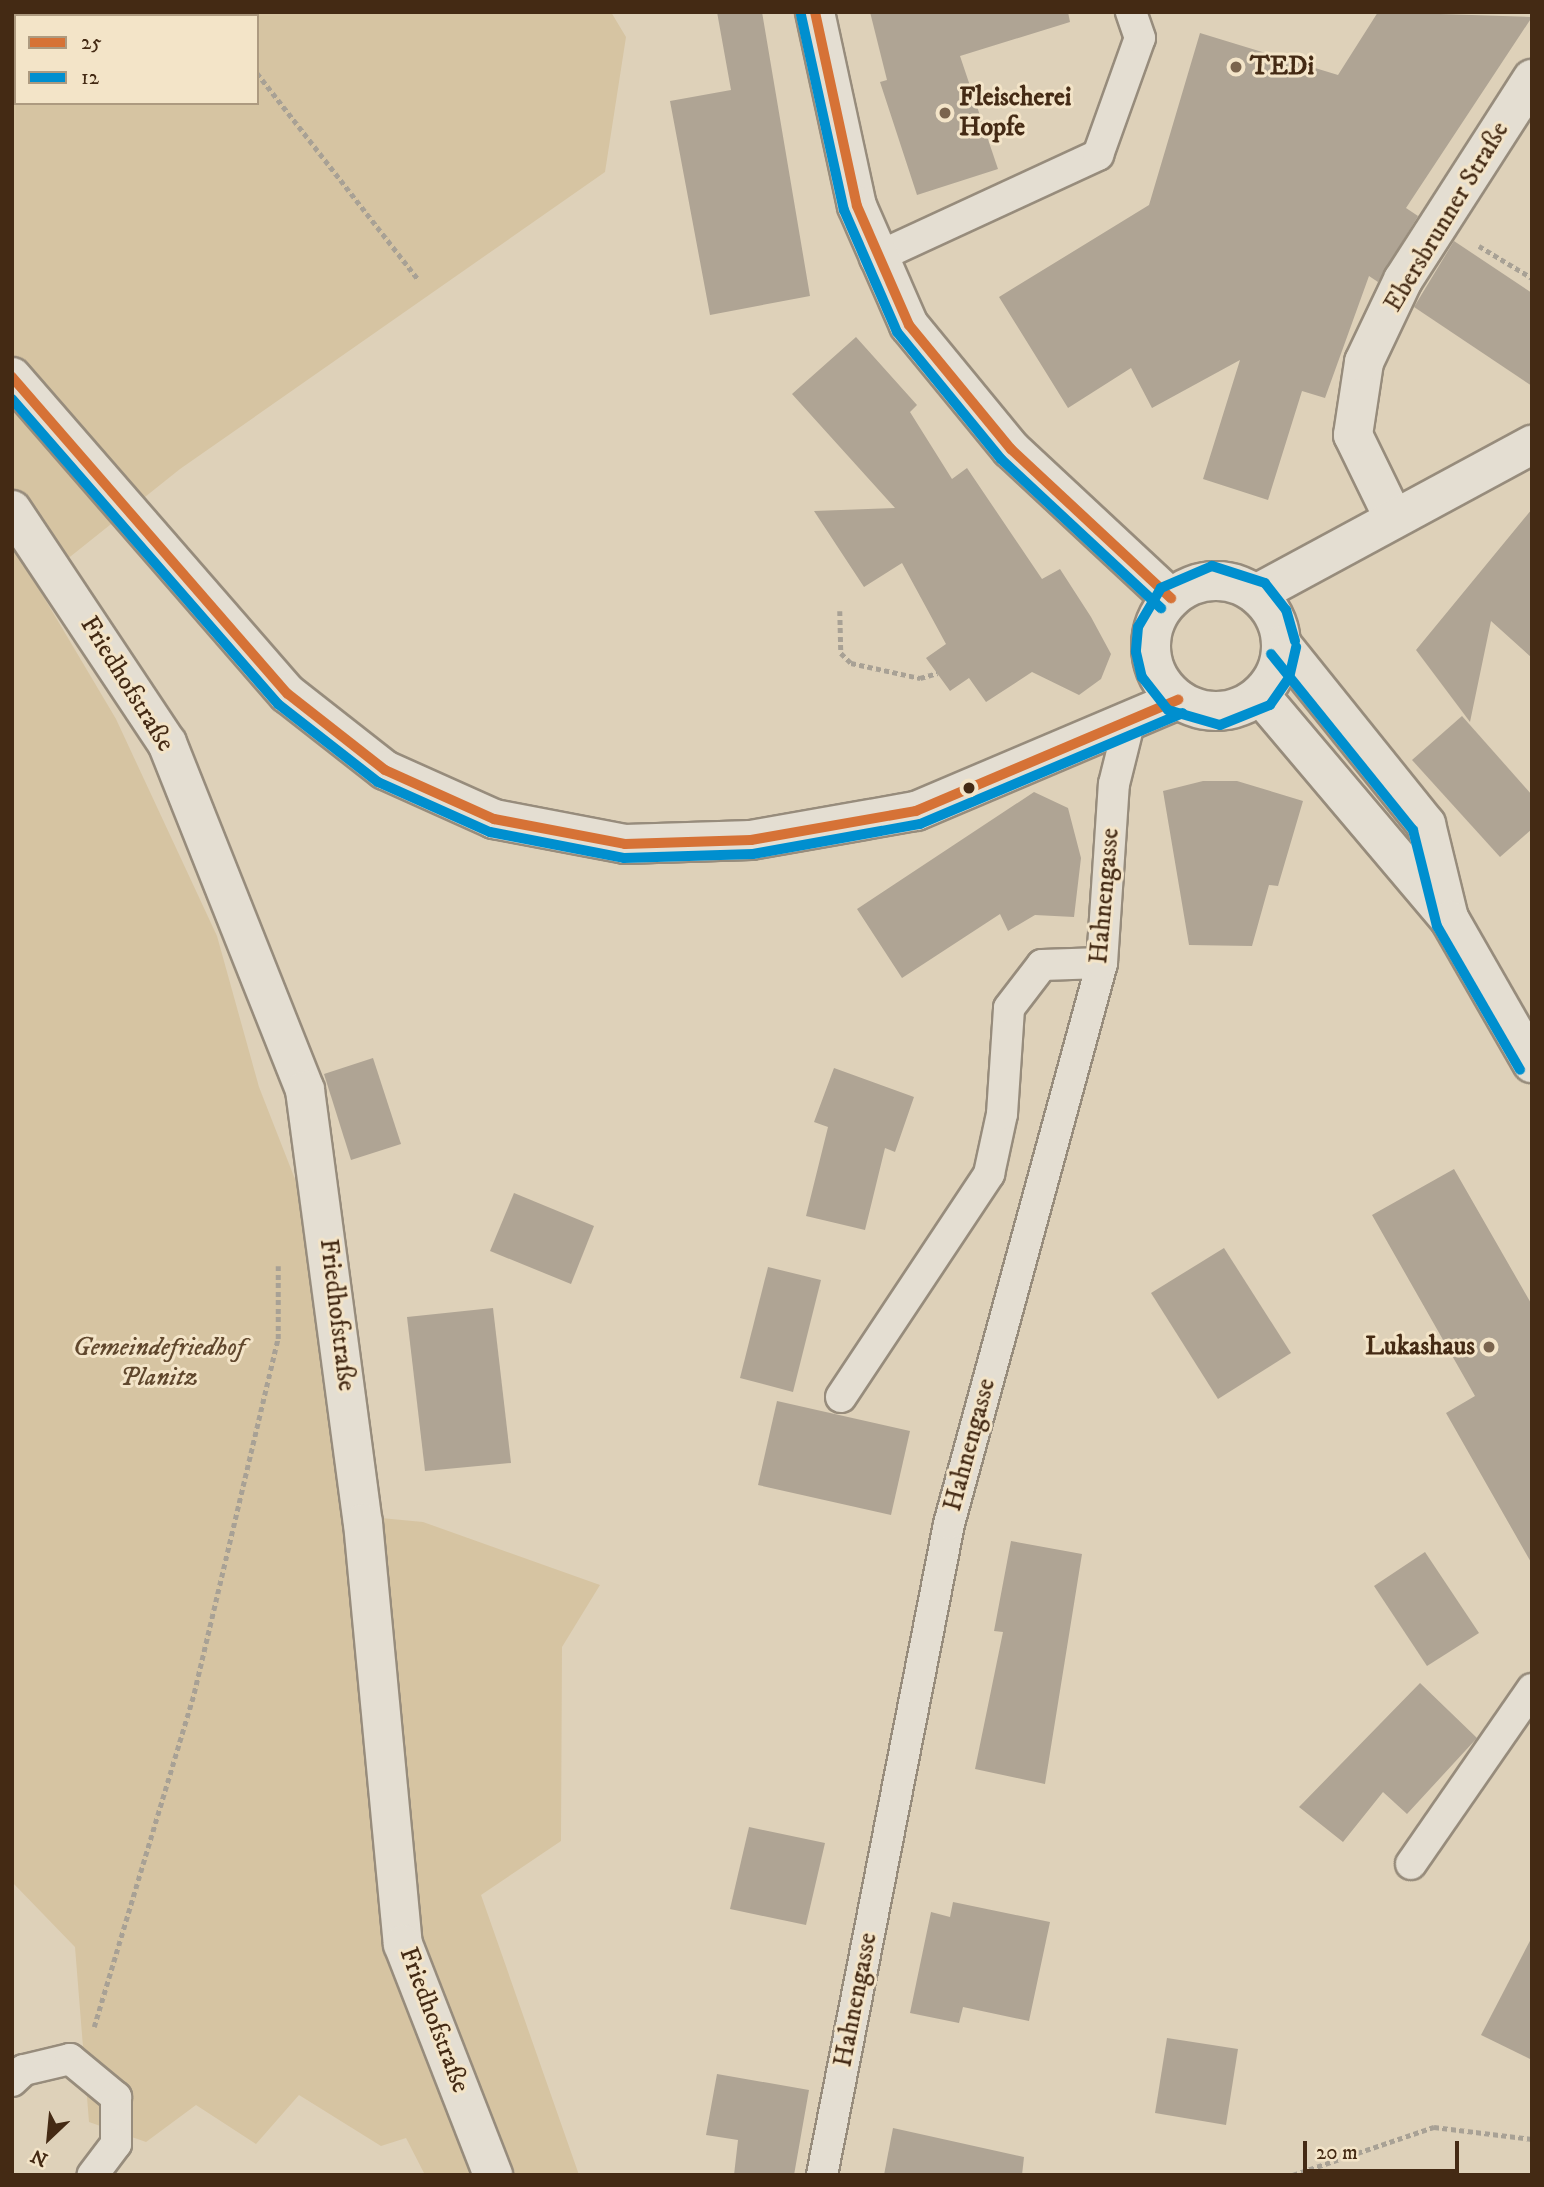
<!DOCTYPE html>
<meta charset="utf-8">
<style>
body{margin:0}
#map{position:relative;width:1544px;height:2187px;overflow:hidden;background:#ded1b9;font-family:"IM FELL DW Pica",serif}
div>[style]{position:absolute}
.green>*{inset:0;background:#d6c4a2}
.building>*{inset:0;background:#afa494}
.path>*{height:4.5px;margin-top:-2.25px;transform-origin:0;background:repeating-linear-gradient(90deg,#a8a195 0 5px,transparent 0 8.5px)}
.roads{filter:drop-shadow(2px 0 #978c7c) drop-shadow(-2px 0 #978c7c) drop-shadow(0 2px #978c7c) drop-shadow(0 -2px #978c7c)}
.lane>*{height:30px;margin:-15px;padding:0 15px;transform-origin:15px;border-radius:15px;background:#e4ded2}
.street>*{height:38px;margin:-19px;padding:0 19px;transform-origin:19px;border-radius:19px;background:#e4ded2}
.secondary>*{height:38px;margin:-19px;padding:0 19px;transform-origin:19px;border-radius:19px;background:#e4ded2}
.secondary>.ring{margin:-19px;padding:0;box-sizing:content-box;background:none;border:38px solid #e4ded2;border-radius:50%}
.bus-1>*{height:10px;margin:-5px;padding:0 5px;transform-origin:5px;border-radius:5px;background:#d67236}
.bus-2>*{height:10px;margin:-5px;padding:0 5px;transform-origin:5px;border-radius:5px;background:#008fcf}
.dots>*{width:19px;height:19px;translate:-50% -50%;box-sizing:border-box;border:4px solid #f3e4c8;border-radius:50%}
span{translate:-50% -50%;white-space:nowrap;text-align:center;line-height:1.15;-webkit-text-stroke:6px #f3e4c8;paint-order:stroke}
.poi-label{font-size:26px;color:#442a14;font-weight:700}
.left{translate:0 -50%;text-align:left}
.right{translate:-100% -50%;text-align:right}
.street-label{font-size:26px;color:#442a14}
.park-label{font-size:26px;color:#60472d;font-style:italic}
.frame{position:absolute;inset:0;border:14px solid #442a14;pointer-events:none}
.legend{position:absolute;left:14px;top:14px;width:245px;height:91px;box-sizing:border-box;background:#f3e4c8;border:2px solid #ad9a80;margin:0;padding:9px 12px;list-style:none;font-size:21px;color:#442a14}
.legend li{display:flex;align-items:center;gap:14px;height:35px}
.legend b{width:35px;border:2px solid #ad9a80}
.north{position:absolute;left:14px;top:2103px;width:70px;height:70px;-webkit-text-stroke:5px #f3e4c8;paint-order:stroke;rotate:206deg;font-size:19px;font-weight:700;line-height:28px;text-align:center;color:#442a14}
.north::after{content:'';display:block;margin:auto;width:24px;height:32px;background:#442a14;clip-path:polygon(50% 0,100% 100%,50% 72%,0 100%)}
.scale{position:absolute;left:1303px;top:2141px;width:156px;height:32px;box-sizing:border-box;border:4px solid #442a14;border-top:0;padding-left:9px;font-size:21px;line-height:24px;white-space:nowrap;color:#442a14;-webkit-text-stroke:5px #f3e4c8;paint-order:stroke}
</style>
<div id="map">
<div class="green">
<i style="clip-path:polygon(evenodd,12px 12px,611px 12px,626px 37px,605px 172px,180px 469px,36px 584px,116px 719px,217px 936px,259px 1087px,309px 1215px,349px 1515px,423px 1522px,600px 1585px,562px 1647px,561px 1841px,481px 1895px,579px 2175px,425px 2175px,406px 2138px,381px 2146px,299px 2095px,256px 2144px,196px 2105px,146px 2142px,89px 2122px,75px 1947px,12px 1882px,12px 12px,16px 16px,257px 16px,257px 103px,16px 103px,16px 16px)"></i>
</div>
<div class="building">
<i style="clip-path:polygon(717px 12px,762px 12px,810px 296px,710px 315px,670px 101px,731px 90px)"></i>
<i style="clip-path:polygon(870px 12px,1068px 12px,1070px 22px,960px 56px,998px 169px,917px 195px,880px 82px,887px 80px)"></i>
<i style="clip-path:polygon(1378px 12px,1532px 17px,1406px 208px,1418px 216px,1378px 282px,1369px 276px,1325px 398px,1302px 391px,1268px 500px,1203px 479px,1240px 360px,1152px 408px,1131px 368px,1068px 408px,999px 297px,1149px 205px,1200px 33px,1338px 75px)"></i>
<i style="clip-path:polygon(1454px 241px,1532px 293px,1532px 386px,1414px 307px)"></i>
<i style="clip-path:polygon(856px 337px,917px 405px,910px 412px,952px 479px,967px 468px,1042px 579px,1060px 569px,1091px 617px,1111px 654px,1101px 679px,1079px 695px,1032px 672px,986px 702px,969px 678px,950px 691px,926px 658px,946px 644px,902px 563px,864px 587px,814px 511px,895px 508px,792px 394px)"></i>
<i style="clip-path:polygon(1532px 509px,1532px 658px,1491px 621px,1470px 722px,1416px 650px)"></i>
<i style="clip-path:polygon(1462px 716px,1532px 795px,1532px 829px,1500px 857px,1412px 760px)"></i>
<i style="clip-path:polygon(1203px 781px,1237px 781px,1303px 801px,1278px 886px,1269px 885px,1252px 946px,1189px 945px,1163px 791px)"></i>
<i style="clip-path:polygon(1034px 792px,1068px 808px,1081px 858px,1074px 917px,1035px 915px,1008px 931px,1000px 914px,902px 978px,857px 909px)"></i>
<i style="clip-path:polygon(373px 1058px,401px 1144px,351px 1160px,324px 1074px)"></i>
<i style="clip-path:polygon(834px 1068px,914px 1097px,895px 1152px,885px 1148px,865px 1230px,806px 1216px,828px 1127px,814px 1122px)"></i>
<i style="clip-path:polygon(1454px 1169px,1532px 1305px,1532px 1564px,1446px 1413px,1475px 1396px,1372px 1215px)"></i>
<i style="clip-path:polygon(514px 1193px,594px 1226px,571px 1284px,490px 1251px)"></i>
<i style="clip-path:polygon(1224px 1248px,1291px 1353px,1218px 1399px,1151px 1293px)"></i>
<i style="clip-path:polygon(768px 1267px,821px 1280px,793px 1392px,740px 1378px)"></i>
<i style="clip-path:polygon(493px 1308px,511px 1463px,425px 1471px,407px 1317px)"></i>
<i style="clip-path:polygon(777px 1401px,910px 1431px,891px 1515px,758px 1485px)"></i>
<i style="clip-path:polygon(1011px 1541px,1082px 1554px,1045px 1784px,975px 1769px,1003px 1632px,994px 1631px)"></i>
<i style="clip-path:polygon(1425px 1552px,1479px 1633px,1427px 1666px,1374px 1586px)"></i>
<i style="clip-path:polygon(1420px 1683px,1477px 1738px,1407px 1814px,1383px 1792px,1343px 1842px,1299px 1807px)"></i>
<i style="clip-path:polygon(749px 1827px,825px 1843px,806px 1925px,730px 1909px)"></i>
<i style="clip-path:polygon(953px 1902px,1050px 1922px,1029px 2021px,963px 2007px,959px 2023px,910px 2013px,931px 1912px,950px 1917px)"></i>
<i style="clip-path:polygon(1532px 1937px,1532px 2060px,1481px 2035px)"></i>
<i style="clip-path:polygon(1167px 2038px,1238px 2049px,1226px 2125px,1155px 2113px)"></i>
<i style="clip-path:polygon(717px 2074px,809px 2090px,794px 2175px,734px 2175px,738px 2140px,706px 2135px)"></i>
<i style="clip-path:polygon(893px 2128px,1024px 2157px,1022px 2175px,884px 2175px)"></i>
</div>
<div class="path">
<i style="left:197px;top:12px;width:6px;rotate:45deg"></i>
<i style="left:257px;top:73px;width:263px;rotate:52deg"></i>
<i style="left:1479px;top:246px;width:62px;rotate:31.1deg"></i>
<i style="left:840px;top:611px;width:42px;rotate:88.6deg"></i>
<i style="left:841px;top:653px;width:14px;rotate:45deg"></i>
<i style="left:851px;top:663px;width:71px;rotate:12.3deg"></i>
<i style="left:920px;top:678px;width:18px;rotate:-16deg"></i>
<i style="left:94px;top:2027px;width:349px;rotate:-73.3deg"></i>
<i style="left:194px;top:1693px;width:364px;rotate:-76.7deg"></i>
<i style="left:278px;top:1339px;width:73px;rotate:-90deg"></i>
<i style="left:1293px;top:2175px;width:149px;rotate:-18.8deg"></i>
<i style="left:1434px;top:2127px;width:99px;rotate:7deg"></i>
</div>
<div class="roads">
<div class="lane">
<i style="left:875px;top:258px;width:246px;rotate:-24.8deg"></i>
<i style="left:1098px;top:155px;width:124px;rotate:-70.3deg"></i>
<i style="left:1140px;top:38px;width:28px;rotate:-109deg"></i>
<i style="left:841px;top:1397px;width:268px;rotate:-56.4deg"></i>
<i style="left:989px;top:1174px;width:61px;rotate:-77.8deg"></i>
<i style="left:1002px;top:1114px;width:106px;rotate:-86.2deg"></i>
<i style="left:1009px;top:1008px;width:54px;rotate:-52.5deg"></i>
<i style="left:1042px;top:965px;width:60px;rotate:-1.9deg"></i>
<i style="left:1411px;top:1864px;width:213px;rotate:-55.3deg"></i>
<i style="left:12px;top:2081px;width:16px;rotate:-43deg"></i>
<i style="left:24px;top:2070px;width:47px;rotate:-13.4deg"></i>
<i style="left:70px;top:2059px;width:60px;rotate:39.6deg"></i>
<i style="left:116px;top:2097px;width:47px;rotate:90deg"></i>
<i style="left:116px;top:2144px;width:39px;rotate:127deg"></i>
<i style="left:822px;top:2175px;width:663px;rotate:-78.96deg"></i>
<i style="left:949px;top:1524px;width:581px;rotate:-74.74deg"></i>
<i style="left:1102px;top:963px;width:179px;rotate:-86.2deg"></i>
<i style="left:1114px;top:784px;width:66px;rotate:-76deg"></i>
</div>
<div class="street">
<i style="left:815px;top:12px;width:198px;rotate:77.8deg"></i>
<i style="left:857px;top:206px;width:130px;rotate:66.4deg"></i>
<i style="left:909px;top:325px;width:161px;rotate:50.6deg"></i>
<i style="left:1011px;top:449px;width:219px;rotate:43deg"></i>
<i style="left:12px;top:510px;width:280px;rotate:56.4deg"></i>
<i style="left:167px;top:743px;width:373px;rotate:68.3deg"></i>
<i style="left:305px;top:1090px;width:437px;rotate:82.4deg"></i>
<i style="left:363px;top:1523px;width:423px;rotate:84.6deg"></i>
<i style="left:403px;top:1944px;width:248px;rotate:68.7deg"></i>
<i style="left:1392px;top:515px;width:89px;rotate:-116deg"></i>
<i style="left:1353px;top:435px;width:74px;rotate:-81.4deg"></i>
<i style="left:1364px;top:362px;width:91px;rotate:-64.6deg"></i>
<i style="left:1403px;top:280px;width:239px;rotate:-57.3deg"></i>
<i style="left:1256px;top:594px;width:314px;rotate:-28.4deg"></i>
</div>
<div class="secondary">
<i style="left:12px;top:377px;width:420px;rotate:49deg"></i>
<i style="left:288px;top:694px;width:123px;rotate:38.1deg"></i>
<i style="left:385px;top:770px;width:120px;rotate:24.2deg"></i>
<i style="left:494px;top:819px;width:133px;rotate:10.8deg"></i>
<i style="left:625px;top:844px;width:126px;rotate:-1.8deg"></i>
<i style="left:751px;top:840px;width:168px;rotate:-10deg"></i>
<i style="left:916px;top:811px;width:285px;rotate:-23deg"></i>
<i class="ring" style="left:1151px;top:581px;width:92px;height:92px"></i>
<i style="left:1282px;top:645px;width:230px;rotate:51.2deg"></i>
<i style="left:1426px;top:824px;width:93px;rotate:76.3deg"></i>
<i style="left:1260px;top:695px;width:294px;rotate:49.8deg"></i>
<i style="left:1450px;top:920px;width:165px;rotate:60.2deg"></i>
</div>
</div>
<div class="bus-1">
<i style="left:815px;top:12px;width:198px;rotate:77.8deg"></i>
<i style="left:857px;top:206px;width:130px;rotate:66.4deg"></i>
<i style="left:909px;top:325px;width:161px;rotate:50.6deg"></i>
<i style="left:1011px;top:449px;width:219px;rotate:43deg"></i>
<i style="left:12px;top:377px;width:420px;rotate:49deg"></i>
<i style="left:288px;top:694px;width:123px;rotate:38.1deg"></i>
<i style="left:385px;top:770px;width:120px;rotate:24.2deg"></i>
<i style="left:494px;top:819px;width:133px;rotate:10.8deg"></i>
<i style="left:625px;top:844px;width:126px;rotate:-1.8deg"></i>
<i style="left:751px;top:840px;width:168px;rotate:-10deg"></i>
<i style="left:916px;top:811px;width:285px;rotate:-23deg"></i>
</div>
<div class="bus-2">
<i style="left:801px;top:15px;width:200px;rotate:77.6deg"></i>
<i style="left:844px;top:210px;width:133px;rotate:66.5deg"></i>
<i style="left:897px;top:332px;width:164px;rotate:50.7deg"></i>
<i style="left:1001px;top:459px;width:219px;rotate:43deg"></i>
<i style="left:12px;top:399px;width:405px;rotate:48.9deg"></i>
<i style="left:278px;top:704px;width:127px;rotate:38deg"></i>
<i style="left:378px;top:782px;width:123px;rotate:24.1deg"></i>
<i style="left:490px;top:832px;width:136px;rotate:11deg"></i>
<i style="left:624px;top:858px;width:129px;rotate:-1.8deg"></i>
<i style="left:753px;top:854px;width:170px;rotate:-10.2deg"></i>
<i style="left:920px;top:824px;width:285px;rotate:-22.9deg"></i>
<i style="left:1295px;top:641px;width:32px;rotate:-106deg"></i>
<i style="left:1286px;top:610px;width:34px;rotate:-128deg"></i>
<i style="left:1265px;top:583px;width:56px;rotate:-162.2deg"></i>
<i style="left:1212px;top:566px;width:56px;rotate:156.7deg"></i>
<i style="left:1161px;top:588px;width:45px;rotate:120.5deg"></i>
<i style="left:1138px;top:627px;width:25px;rotate:95deg"></i>
<i style="left:1136px;top:652px;width:26px;rotate:77deg"></i>
<i style="left:1142px;top:677px;width:42px;rotate:51.8deg"></i>
<i style="left:1168px;top:710px;width:54px;rotate:16.1deg"></i>
<i style="left:1220px;top:725px;width:54px;rotate:-21.8deg"></i>
<i style="left:1270px;top:705px;width:33px;rotate:-55deg"></i>
<i style="left:1289px;top:678px;width:32px;rotate:-77deg"></i>
<i style="left:1271px;top:654px;width:226px;rotate:51.1deg"></i>
<i style="left:1413px;top:830px;width:99px;rotate:76deg"></i>
<i style="left:1437px;top:926px;width:166px;rotate:60deg"></i>
</div>
<div class="dots">
<i style="left:1236px;top:67px;background:#7a644e"></i>
<i style="left:945px;top:113px;background:#7a644e"></i>
<i style="left:969px;top:788px;background:#442a14"></i>
<i style="left:1489px;top:1347px;background:#7a644e"></i>
</div>
<div class="poi-label">
<span class="left" style="left:1250px;top:67px">TEDi</span>
<span class="left" style="left:959px;top:113px">Fleischerei<br>Hopfe</span>
<span class="right" style="left:1475px;top:1347px">Lukashaus</span>
</div>
<div class="street-label">
<span style="left:1447px;top:217px;rotate:-59deg">Ebersbrunner Straße</span>
<span style="left:127px;top:684px;rotate:58deg">Friedhofstraße</span>
<span style="left:1105px;top:896px;rotate:-85deg">Hahnengasse</span>
<span style="left:337px;top:1315px;rotate:83deg">Friedhofstraße</span>
<span style="left:970px;top:1445px;rotate:-75deg">Hahnengasse</span>
<span style="left:856px;top:2000px;rotate:-79deg">Hahnengasse</span>
<span style="left:434px;top:2020px;rotate:69deg">Friedhofstraße</span>
</div>
<div class="park-label">
<span style="left:159px;top:1363px">Gemeindefriedhof<br>Planitz</span>
</div>
<div class="frame"></div>
<ul class="legend">
<li><b style="height:9px;background:#d67236"></b>25</li>
<li><b style="height:9px;background:#008fcf"></b>12</li>
</ul>
<div class="north">N</div>
<div class="scale">20 m</div>
</div>
